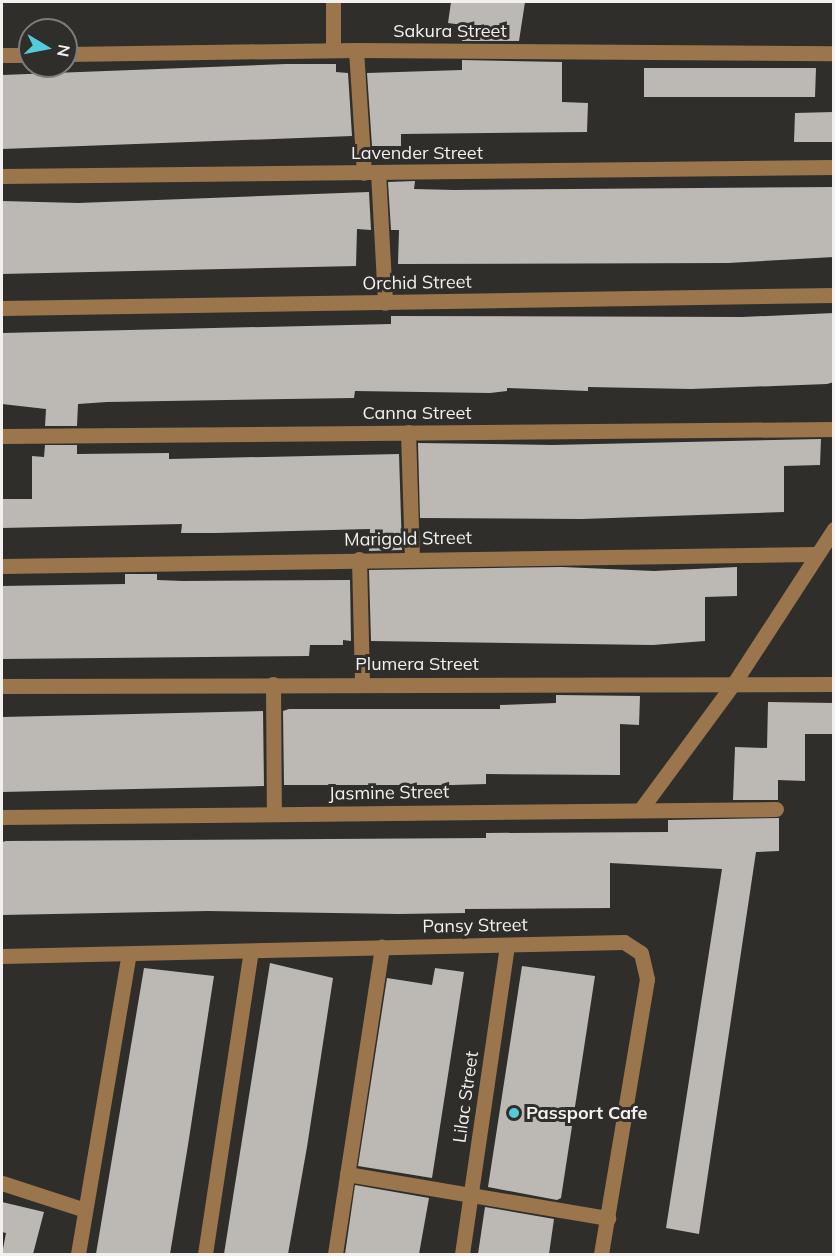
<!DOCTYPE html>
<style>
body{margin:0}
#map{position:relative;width:835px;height:1256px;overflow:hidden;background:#302e2b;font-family:Mulish,sans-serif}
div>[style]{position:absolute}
.building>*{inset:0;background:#bcb9b5}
.minor>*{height:15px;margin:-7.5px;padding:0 7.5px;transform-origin:7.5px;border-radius:7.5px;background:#9b764d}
.dots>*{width:16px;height:16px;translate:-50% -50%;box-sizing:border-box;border:3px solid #302e2b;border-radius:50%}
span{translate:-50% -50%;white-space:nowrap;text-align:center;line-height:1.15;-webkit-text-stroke:6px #302e2b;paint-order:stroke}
.street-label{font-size:18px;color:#f3f1f0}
.poi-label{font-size:18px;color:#f3f1f0;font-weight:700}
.left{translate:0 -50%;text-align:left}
.frame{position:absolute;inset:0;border:3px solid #f3f1f0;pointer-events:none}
.north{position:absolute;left:18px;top:18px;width:60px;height:60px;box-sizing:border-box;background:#302e2b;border:2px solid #7e7c7a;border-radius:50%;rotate:100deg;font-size:16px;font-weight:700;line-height:24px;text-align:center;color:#f3f1f0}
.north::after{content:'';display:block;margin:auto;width:21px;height:27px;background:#53cbda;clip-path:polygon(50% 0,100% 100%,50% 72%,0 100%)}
</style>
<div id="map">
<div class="building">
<i style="clip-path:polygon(451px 2px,525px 2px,519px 41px,462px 41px,463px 25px,448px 23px)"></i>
<i style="clip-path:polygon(462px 60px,562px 62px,562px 102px,588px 103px,587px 132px,401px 134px,401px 146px,372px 146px,367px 73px,462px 70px)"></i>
<i style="clip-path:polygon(286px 64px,336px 64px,336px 72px,348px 73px,352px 136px,2px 149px,2px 75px)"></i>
<i style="clip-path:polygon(644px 68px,816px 68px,815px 97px,644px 97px)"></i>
<i style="clip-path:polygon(834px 112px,834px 142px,794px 142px,795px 113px)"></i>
<i style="clip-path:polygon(415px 181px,414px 189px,454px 190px,834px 187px,834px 257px,728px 263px,398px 264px,399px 230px,391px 230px,388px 182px)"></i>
<i style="clip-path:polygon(369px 192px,371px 230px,357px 229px,356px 266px,2px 274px,2px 201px,78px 203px)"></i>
<i style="clip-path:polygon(834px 313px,834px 382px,827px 384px,691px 389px,588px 387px,588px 391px,507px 388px,507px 391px,490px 393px,355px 391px,354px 398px,107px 402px,78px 404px,77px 426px,45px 426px,46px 409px,2px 404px,2px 333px,391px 324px,391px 316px,742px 317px)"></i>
<i style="clip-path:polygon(821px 439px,820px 465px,784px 466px,784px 512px,582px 519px,420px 518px,418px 443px,552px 445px)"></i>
<i style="clip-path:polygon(45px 445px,77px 445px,77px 454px,169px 453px,169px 459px,399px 454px,402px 550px,369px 551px,370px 529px,215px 533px,181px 533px,182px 524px,2px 528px,2px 499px,32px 499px,32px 456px,44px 457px)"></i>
<i style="clip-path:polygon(562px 567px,654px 571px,737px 567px,737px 596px,705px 597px,705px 641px,653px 645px,371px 641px,369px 570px)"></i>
<i style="clip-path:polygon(125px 574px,157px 574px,157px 580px,183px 581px,350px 580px,351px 641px,343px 640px,343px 645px,310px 645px,309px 656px,2px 659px,2px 586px,125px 584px)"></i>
<i style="clip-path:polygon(556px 695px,640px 696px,639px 725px,620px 724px,620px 775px,486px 774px,486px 784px,453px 785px,284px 785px,283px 711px,289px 709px,500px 709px,500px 705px,556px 703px)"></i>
<i style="clip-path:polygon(768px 702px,834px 703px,834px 734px,805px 734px,805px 781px,778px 780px,778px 800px,733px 800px,735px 747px,767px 748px)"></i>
<i style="clip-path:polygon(263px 711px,264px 786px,2px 792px,2px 717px)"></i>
<i style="clip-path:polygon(779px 818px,779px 851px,756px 852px,699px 1234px,666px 1228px,722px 869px,610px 863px,610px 908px,465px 909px,465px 913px,398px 914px,208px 911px,2px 915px,2px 842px,6px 841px,486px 838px,486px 833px,668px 832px,668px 820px)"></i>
<i style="clip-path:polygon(270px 963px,333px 978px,307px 1147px,288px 1254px,224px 1254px)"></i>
<i style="clip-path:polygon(522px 966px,595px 976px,561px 1198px,557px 1200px,488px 1187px)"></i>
<i style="clip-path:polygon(144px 968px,214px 976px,188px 1145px,170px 1254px,96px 1254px)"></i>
<i style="clip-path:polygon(435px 968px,464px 972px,432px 1178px,358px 1166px,387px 978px,432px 985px)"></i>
<i style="clip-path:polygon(355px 1185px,429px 1198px,419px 1254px,345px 1254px)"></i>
<i style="clip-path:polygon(2px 1202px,44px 1212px,33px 1254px,2px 1254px,6px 1233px,2px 1232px)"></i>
<i style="clip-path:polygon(485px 1207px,554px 1219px,549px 1254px,478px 1254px)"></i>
</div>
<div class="minor">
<i style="left:333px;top:50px;width:48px;rotate:-90deg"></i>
<i style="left:356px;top:50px;width:123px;rotate:86.3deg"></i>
<i style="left:66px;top:54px;width:290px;rotate:-0.8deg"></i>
<i style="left:356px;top:50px;width:478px;rotate:0.4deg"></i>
<i style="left:2px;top:55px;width:28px"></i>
<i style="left:378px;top:172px;width:131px;rotate:86.9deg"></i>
<i style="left:2px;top:176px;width:832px;rotate:-0.62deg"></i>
<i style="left:2px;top:308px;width:832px;rotate:-0.9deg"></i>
<i style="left:408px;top:432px;width:127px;rotate:88.2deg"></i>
<i style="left:2px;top:436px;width:832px;rotate:-0.48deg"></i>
<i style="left:359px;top:559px;width:125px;rotate:88.6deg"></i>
<i style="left:2px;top:566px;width:812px;rotate:-0.85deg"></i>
<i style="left:273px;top:684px;width:130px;rotate:89.6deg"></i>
<i style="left:2px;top:686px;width:832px;rotate:-0.14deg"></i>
<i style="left:641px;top:809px;width:157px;rotate:-53.6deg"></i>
<i style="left:734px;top:683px;width:184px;rotate:-57deg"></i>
<i style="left:2px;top:817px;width:774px;rotate:-0.59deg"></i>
<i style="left:2px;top:956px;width:622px;rotate:-1.29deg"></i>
<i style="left:624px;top:942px;width:20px;rotate:33deg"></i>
<i style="left:641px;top:953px;width:27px;rotate:77deg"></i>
<i style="left:647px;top:979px;width:279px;rotate:99.5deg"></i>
<i style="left:347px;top:1174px;width:265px;rotate:9.6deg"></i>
<i style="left:2px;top:1183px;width:87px;rotate:18deg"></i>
<i style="left:78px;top:1254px;width:304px;rotate:-80.4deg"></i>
<i style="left:205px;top:1254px;width:306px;rotate:-81.4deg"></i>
<i style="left:335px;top:1254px;width:311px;rotate:-81.3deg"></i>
<i style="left:462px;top:1254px;width:312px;rotate:-81.7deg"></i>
</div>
<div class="dots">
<i style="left:514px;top:1113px;background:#53cbda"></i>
</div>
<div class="street-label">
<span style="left:450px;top:31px">Sakura Street</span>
<span style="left:417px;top:153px">Lavender Street</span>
<span style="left:417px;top:283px;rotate:-1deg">Orchid Street</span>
<span style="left:417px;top:413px">Canna Street</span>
<span style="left:408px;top:539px;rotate:-1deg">Marigold Street</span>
<span style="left:417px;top:664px">Plumera Street</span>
<span style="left:389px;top:793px;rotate:-1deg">Jasmine Street</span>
<span style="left:475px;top:926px;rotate:-1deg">Pansy Street</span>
<span style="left:466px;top:1097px;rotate:-82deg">Lilac Street</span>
</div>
<div class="poi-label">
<span class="left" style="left:526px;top:1113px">Passport Cafe</span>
</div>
<div class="frame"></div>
<div class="north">N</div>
</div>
